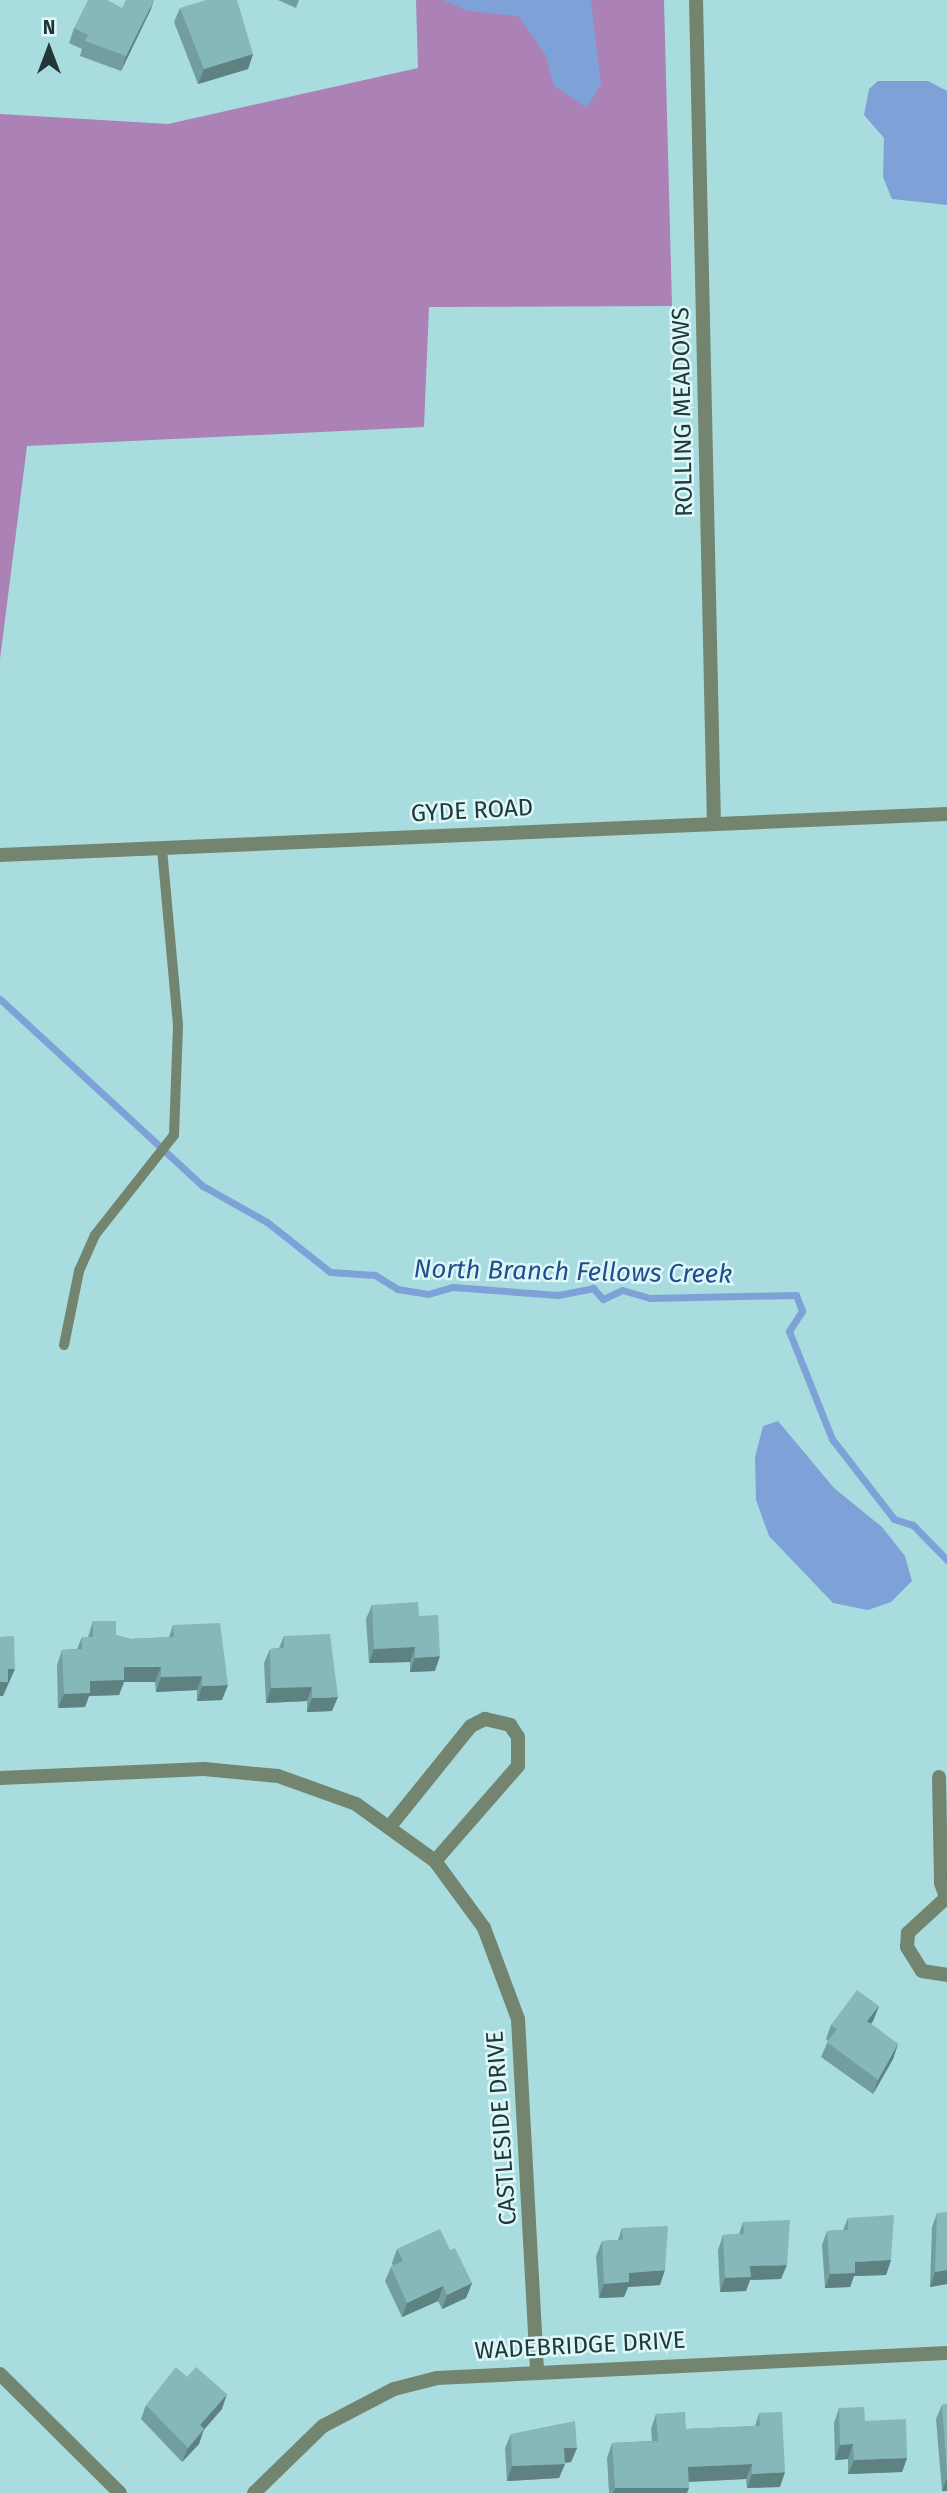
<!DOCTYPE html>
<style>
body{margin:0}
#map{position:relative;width:947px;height:2493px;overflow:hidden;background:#a8dcde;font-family:"Fira Sans",sans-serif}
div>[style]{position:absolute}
.forest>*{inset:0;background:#ab81b6}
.water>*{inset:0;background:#7ea2d8}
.stream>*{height:7px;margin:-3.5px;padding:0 3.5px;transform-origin:3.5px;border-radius:3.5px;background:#7ea2d8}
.lane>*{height:10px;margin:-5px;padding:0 5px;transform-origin:5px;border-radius:5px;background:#73856e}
.street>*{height:14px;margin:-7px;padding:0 7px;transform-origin:7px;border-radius:7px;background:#73856e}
.wall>*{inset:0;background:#739ea0}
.shaded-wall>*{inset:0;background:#5e8182}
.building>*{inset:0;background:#86b8ba}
span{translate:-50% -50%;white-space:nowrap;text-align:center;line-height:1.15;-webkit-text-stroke:5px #def8f9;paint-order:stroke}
.street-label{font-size:24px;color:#223737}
.water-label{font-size:26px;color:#224d8f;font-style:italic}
.north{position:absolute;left:14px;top:14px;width:70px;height:70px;-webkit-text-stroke:5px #def8f9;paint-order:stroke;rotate:0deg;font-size:19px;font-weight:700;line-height:28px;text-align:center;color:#223737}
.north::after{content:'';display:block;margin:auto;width:24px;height:32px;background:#223737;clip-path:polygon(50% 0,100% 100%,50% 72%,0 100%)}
</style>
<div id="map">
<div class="forest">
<i style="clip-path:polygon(416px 0,664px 0,672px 306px,429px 307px,424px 427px,27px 446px,0 659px,0 114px,168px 124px,418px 68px)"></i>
</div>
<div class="water">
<i style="clip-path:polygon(443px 0,591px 0,601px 84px,587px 108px,554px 86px,545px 54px,518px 16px,468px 11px)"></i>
<i style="clip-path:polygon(878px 81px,928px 81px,947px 91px,947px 205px,892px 199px,883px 177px,884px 138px,864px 115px,869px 89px)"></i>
<i style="clip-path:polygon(778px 1421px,834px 1488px,882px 1527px,905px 1556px,912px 1581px,891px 1602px,868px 1610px,833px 1603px,769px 1536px,756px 1500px,755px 1457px,763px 1426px)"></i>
</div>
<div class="stream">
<i style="left:0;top:999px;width:276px;rotate:42.7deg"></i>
<i style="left:203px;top:1186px;width:73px;rotate:29.4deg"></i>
<i style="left:267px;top:1222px;width:80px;rotate:38.4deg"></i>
<i style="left:330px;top:1272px;width:45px;rotate:3.8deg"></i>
<i style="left:375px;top:1275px;width:26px;rotate:32deg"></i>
<i style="left:397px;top:1289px;width:31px;rotate:9deg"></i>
<i style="left:428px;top:1294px;width:26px;rotate:-16deg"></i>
<i style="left:453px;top:1287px;width:105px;rotate:4.4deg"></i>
<i style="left:558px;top:1295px;width:36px;rotate:-11deg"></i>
<i style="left:593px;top:1288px;width:15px;rotate:48deg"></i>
<i style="left:603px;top:1299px;width:21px;rotate:-25deg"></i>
<i style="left:622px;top:1290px;width:29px;rotate:16deg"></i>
<i style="left:650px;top:1298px;width:146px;rotate:-1.2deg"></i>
<i style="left:796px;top:1295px;width:17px;rotate:69deg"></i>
<i style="left:802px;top:1311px;width:24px;rotate:123deg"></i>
<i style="left:789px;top:1331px;width:116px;rotate:68.3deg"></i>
<i style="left:832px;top:1439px;width:101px;rotate:52.2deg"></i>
<i style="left:894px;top:1519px;width:20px;rotate:18deg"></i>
<i style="left:913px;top:1525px;width:49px;rotate:45.8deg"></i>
</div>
<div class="lane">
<i style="left:64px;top:1345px;width:76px;rotate:-78.5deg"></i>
<i style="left:79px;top:1271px;width:39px;rotate:-66deg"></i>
<i style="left:95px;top:1235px;width:127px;rotate:-51.7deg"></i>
<i style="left:174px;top:1135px;width:110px;rotate:-87.9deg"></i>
<i style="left:178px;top:1025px;width:178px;rotate:-95.2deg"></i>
</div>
<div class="street">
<i style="left:696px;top:0;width:824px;rotate:88.75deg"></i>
<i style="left:0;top:855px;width:948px;rotate:-2.48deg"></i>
<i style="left:939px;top:1777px;width:106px;rotate:88.9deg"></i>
<i style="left:941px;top:1883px;width:18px;rotate:71deg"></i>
<i style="left:0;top:1778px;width:204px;rotate:-2.5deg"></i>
<i style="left:204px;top:1769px;width:74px;rotate:5.4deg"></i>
<i style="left:278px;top:1776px;width:83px;rotate:19.7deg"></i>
<i style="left:356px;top:1804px;width:97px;rotate:35.8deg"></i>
<i style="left:435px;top:1861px;width:83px;rotate:53.8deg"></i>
<i style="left:484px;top:1928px;width:97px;rotate:69.5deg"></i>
<i style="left:518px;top:2019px;width:352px;rotate:86.9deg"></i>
<i style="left:391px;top:1825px;width:127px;rotate:-51.1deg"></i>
<i style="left:471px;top:1726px;width:16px;rotate:-27deg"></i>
<i style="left:485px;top:1719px;width:26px;rotate:13deg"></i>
<i style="left:510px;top:1725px;width:14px;rotate:56deg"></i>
<i style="left:518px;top:1737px;width:29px;rotate:90deg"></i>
<i style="left:518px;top:1766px;width:126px;rotate:131.1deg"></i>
<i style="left:946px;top:1898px;width:52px;rotate:137.4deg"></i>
<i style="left:908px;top:1933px;width:14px;rotate:94deg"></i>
<i style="left:907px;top:1947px;width:28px;rotate:58deg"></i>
<i style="left:922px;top:1971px;width:25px;rotate:9deg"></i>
<i style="left:0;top:2374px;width:169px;rotate:44.8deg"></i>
<i style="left:254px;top:2493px;width:96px;rotate:-44.2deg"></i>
<i style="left:323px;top:2426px;width:80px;rotate:-27.5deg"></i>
<i style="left:394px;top:2389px;width:44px;rotate:-14.3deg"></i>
<i style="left:437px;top:2378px;width:511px;rotate:-2.81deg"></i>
</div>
<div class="wall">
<i style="clip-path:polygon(278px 0,299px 0,296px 8px)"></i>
<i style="clip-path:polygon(122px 8px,151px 9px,121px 71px,80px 56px,82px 49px,69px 43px,74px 28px)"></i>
<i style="clip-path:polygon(180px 8px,253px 54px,248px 69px,198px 84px,174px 22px)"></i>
<i style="clip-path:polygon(372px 1605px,419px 1616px,435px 1671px,410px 1672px,410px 1662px,369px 1663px,366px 1619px)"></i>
<i style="clip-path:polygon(93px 1621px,116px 1635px,130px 1639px,169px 1637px,173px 1625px,222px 1700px,197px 1701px,197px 1690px,156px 1692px,155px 1682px,124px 1682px,119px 1695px,89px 1696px,85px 1707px,58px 1708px,57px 1665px,62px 1650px,77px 1649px,82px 1637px,88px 1637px)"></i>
<i style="clip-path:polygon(284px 1636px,332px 1711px,307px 1712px,307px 1701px,266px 1703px,264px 1663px,270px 1649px,279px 1648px)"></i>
<i style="clip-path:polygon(879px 2006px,873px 2021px,871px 2024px,898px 2044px,893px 2059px,873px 2094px,821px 2057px,828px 2041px,826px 2039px,831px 2025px)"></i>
<i style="clip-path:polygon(937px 2213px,947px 2284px,930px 2287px,932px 2227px)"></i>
<i style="clip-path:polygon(848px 2218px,891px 2260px,886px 2275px,854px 2276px,850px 2287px,825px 2288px,822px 2245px,827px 2231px,843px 2230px)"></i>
<i style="clip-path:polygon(743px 2222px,781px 2279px,750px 2280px,746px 2291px,720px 2292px,718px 2250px,723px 2235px,739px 2234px)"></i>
<i style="clip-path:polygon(622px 2228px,660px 2285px,628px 2287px,624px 2297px,599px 2298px,596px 2256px,602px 2241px,618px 2240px)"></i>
<i style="clip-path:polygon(397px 2249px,450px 2250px,472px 2283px,466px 2298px,442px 2309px,438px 2301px,402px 2317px,385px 2281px,391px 2267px,393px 2266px,392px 2263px)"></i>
<i style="clip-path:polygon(947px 2404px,947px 2491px,942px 2491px,936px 2419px,942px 2405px)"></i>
<i style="clip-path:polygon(146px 2405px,222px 2409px,204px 2429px,199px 2444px,182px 2462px,141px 2419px)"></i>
<i style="clip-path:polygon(839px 2408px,865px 2421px,907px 2458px,902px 2472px,848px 2474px,848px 2459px,835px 2460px,834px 2423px)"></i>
<i style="clip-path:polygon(759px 2413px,780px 2487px,747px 2488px,746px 2479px,689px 2482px,687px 2493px,609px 2493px,607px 2458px,612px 2443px,652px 2441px,651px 2429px,656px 2414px,686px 2429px,755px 2426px)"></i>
<i style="clip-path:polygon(511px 2434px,577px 2448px,571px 2462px,565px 2463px,559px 2478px,507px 2481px,505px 2448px)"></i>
</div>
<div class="shaded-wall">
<i style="clip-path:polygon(154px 0,151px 9px,121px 71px,126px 56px)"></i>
<i style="clip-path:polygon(253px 54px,248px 69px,198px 84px,204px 69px)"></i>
<i style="clip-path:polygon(415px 1647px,410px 1662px,369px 1663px,374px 1649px)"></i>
<i style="clip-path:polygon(440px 1656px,435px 1671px,410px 1672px,415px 1658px)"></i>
<i style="clip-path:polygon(124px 1667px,161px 1667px,155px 1682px,124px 1682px,119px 1695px,89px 1696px,85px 1707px,58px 1708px,64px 1694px,90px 1681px)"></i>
<i style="clip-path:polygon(8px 1669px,15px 1669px,3px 1696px,0 1696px,0 1682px)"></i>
<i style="clip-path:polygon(202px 1676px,197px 1690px,156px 1692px,161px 1677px)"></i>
<i style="clip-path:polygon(228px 1685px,222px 1700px,197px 1701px,202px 1686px)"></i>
<i style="clip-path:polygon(312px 1687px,307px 1701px,266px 1703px,271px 1688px)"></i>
<i style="clip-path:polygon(338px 1697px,332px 1711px,307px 1712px,312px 1698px)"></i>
<i style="clip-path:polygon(879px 2006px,873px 2021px,862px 2035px,867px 2021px)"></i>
<i style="clip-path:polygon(898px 2044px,893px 2059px,873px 2094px,878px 2080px)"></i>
<i style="clip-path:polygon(891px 2260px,886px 2275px,854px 2276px,850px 2287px,825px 2288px,830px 2274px,855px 2262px)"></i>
<i style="clip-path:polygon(787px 2265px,781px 2279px,750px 2280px,746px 2291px,720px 2292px,725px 2278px,750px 2266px)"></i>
<i style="clip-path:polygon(665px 2270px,660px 2285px,628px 2287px,624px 2297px,599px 2298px,604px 2284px,629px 2273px)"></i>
<i style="clip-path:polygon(947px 2270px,947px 2284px,930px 2287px,935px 2272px)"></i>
<i style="clip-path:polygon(472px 2283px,466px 2298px,442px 2309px,447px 2295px)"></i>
<i style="clip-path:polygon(443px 2286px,438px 2301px,402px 2317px,407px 2303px)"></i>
<i style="clip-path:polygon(227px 2394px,222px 2409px,195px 2440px,200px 2425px)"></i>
<i style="clip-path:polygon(204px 2429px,199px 2444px,182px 2462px,188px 2448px)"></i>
<i style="clip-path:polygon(853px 2444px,848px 2459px,835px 2460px,840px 2445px)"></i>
<i style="clip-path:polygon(564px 2448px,577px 2448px,571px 2462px,559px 2463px)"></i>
<i style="clip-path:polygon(907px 2458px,902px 2472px,848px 2474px,854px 2460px)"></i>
<i style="clip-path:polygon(565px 2464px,559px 2478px,507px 2481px,512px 2466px)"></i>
<i style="clip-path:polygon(752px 2464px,746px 2479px,683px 2482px,688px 2467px)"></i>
<i style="clip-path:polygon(785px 2472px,780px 2487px,747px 2488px,752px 2474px)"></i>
<i style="clip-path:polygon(947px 2478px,947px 2491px,942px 2491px)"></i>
<i style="clip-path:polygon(615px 2488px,689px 2488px,687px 2493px,613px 2493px)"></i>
</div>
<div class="building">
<i style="clip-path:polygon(88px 0,107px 0,122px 8px,126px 0,154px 0,126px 56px,85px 41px,88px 35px,74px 28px)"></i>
<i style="clip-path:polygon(206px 0,237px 0,253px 54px,204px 69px,180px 8px)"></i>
<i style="clip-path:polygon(418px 1602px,419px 1616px,438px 1615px,440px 1656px,415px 1658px,415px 1647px,374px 1649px,372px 1605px)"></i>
<i style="clip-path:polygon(93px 1621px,116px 1621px,116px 1635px,130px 1639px,174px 1637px,173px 1625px,220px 1623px,228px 1685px,202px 1686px,202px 1676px,161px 1677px,161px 1667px,124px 1667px,124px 1680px,90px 1681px,90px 1693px,64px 1694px,62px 1650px,82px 1649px,82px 1637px,93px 1637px)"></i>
<i style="clip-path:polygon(0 1633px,0 1637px,14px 1636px,15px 1669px,8px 1669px,8px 1682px,0 1682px)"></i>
<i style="clip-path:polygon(330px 1634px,338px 1697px,312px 1698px,312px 1687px,271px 1688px,270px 1649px,284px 1648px,284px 1636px)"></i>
<i style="clip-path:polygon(857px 1990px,879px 2006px,867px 2021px,898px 2044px,878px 2080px,827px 2042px,837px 2029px,831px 2025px)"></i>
<i style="clip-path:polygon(947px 2212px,947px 2270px,935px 2272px,937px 2213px)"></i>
<i style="clip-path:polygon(894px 2215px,891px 2260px,855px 2262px,855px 2273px,830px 2274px,827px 2231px,848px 2230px,848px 2218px)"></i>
<i style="clip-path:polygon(790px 2220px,787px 2265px,750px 2266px,751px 2277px,725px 2278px,723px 2235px,744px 2234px,743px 2222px)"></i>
<i style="clip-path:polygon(668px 2226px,665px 2270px,629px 2273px,629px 2282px,604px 2284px,602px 2241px,623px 2240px,622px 2228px)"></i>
<i style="clip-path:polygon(440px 2229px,450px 2250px,455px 2248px,472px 2283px,447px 2295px,443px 2286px,407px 2303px,391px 2267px,403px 2261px,397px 2249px)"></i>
<i style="clip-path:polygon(176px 2367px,187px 2377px,196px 2367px,227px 2394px,200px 2425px,204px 2429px,188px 2448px,146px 2405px)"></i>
<i style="clip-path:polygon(947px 2404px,947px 2471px,942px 2405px)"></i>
<i style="clip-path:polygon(864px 2407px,865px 2421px,906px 2419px,907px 2458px,854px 2460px,853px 2444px,840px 2445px,839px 2408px)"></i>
<i style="clip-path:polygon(685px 2412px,686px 2429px,760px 2426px,759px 2413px,782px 2412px,785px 2472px,752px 2474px,752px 2464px,688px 2467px,689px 2488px,615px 2488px,612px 2443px,658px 2441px,656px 2414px)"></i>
<i style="clip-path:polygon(575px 2421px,577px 2448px,564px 2448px,565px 2464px,512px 2466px,511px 2434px)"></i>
</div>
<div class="street-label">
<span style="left:683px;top:412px;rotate:-91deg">ROLLING MEADOWS</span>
<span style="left:472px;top:811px;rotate:-3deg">GYDE ROAD</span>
<span style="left:502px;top:2128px;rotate:-94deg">CASTLESIDE DRIVE</span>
<span style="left:580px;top:2346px;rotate:-3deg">WADEBRIDGE DRIVE</span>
</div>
<div class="water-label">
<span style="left:573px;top:1272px;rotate:1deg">North Branch Fellows Creek</span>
</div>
<div class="north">N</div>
</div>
